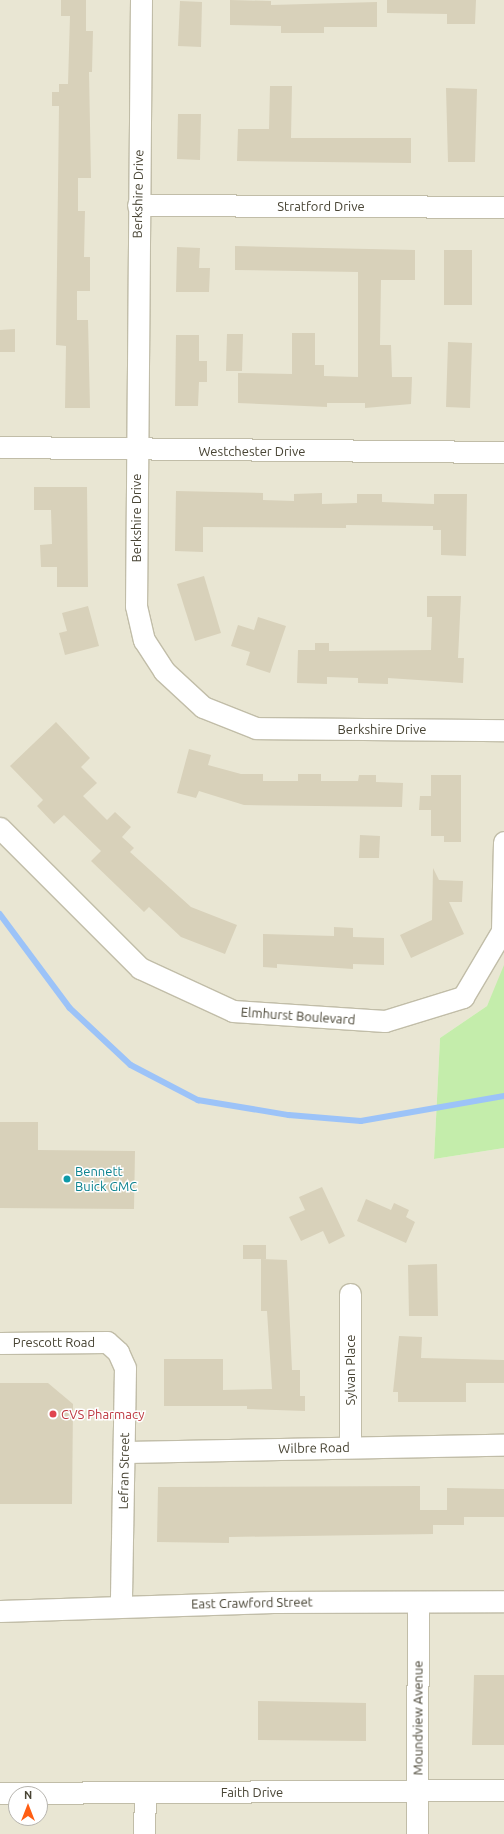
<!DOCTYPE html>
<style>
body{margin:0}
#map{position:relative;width:504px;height:1834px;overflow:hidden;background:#f5f3e6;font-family:Ubuntu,sans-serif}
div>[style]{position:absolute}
.residential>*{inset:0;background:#e9e6d3}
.green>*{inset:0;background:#c4edab}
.stream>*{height:5.5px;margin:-2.75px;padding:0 2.75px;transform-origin:2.75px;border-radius:2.75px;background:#9cc3f8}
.building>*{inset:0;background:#d8d1ba}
.roads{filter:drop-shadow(1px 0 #c1bda8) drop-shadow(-1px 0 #c1bda8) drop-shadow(0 1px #c1bda8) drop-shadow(0 -1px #c1bda8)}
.minor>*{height:21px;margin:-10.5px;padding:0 10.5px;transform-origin:10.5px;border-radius:10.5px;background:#fff}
.dots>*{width:11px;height:11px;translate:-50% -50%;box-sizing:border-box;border:2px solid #fff;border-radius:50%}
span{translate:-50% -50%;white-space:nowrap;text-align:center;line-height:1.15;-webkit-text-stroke:3px #fff;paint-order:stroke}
.street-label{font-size:13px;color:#484434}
.culture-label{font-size:13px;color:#0d838f}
.left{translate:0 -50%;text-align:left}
.health-label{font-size:13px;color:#be3a42}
.north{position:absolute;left:8px;top:1786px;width:40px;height:40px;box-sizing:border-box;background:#fff;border:1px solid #b6b4ae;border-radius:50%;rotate:0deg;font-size:11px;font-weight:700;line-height:16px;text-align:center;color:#484434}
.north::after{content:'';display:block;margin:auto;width:14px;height:18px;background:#ff5e13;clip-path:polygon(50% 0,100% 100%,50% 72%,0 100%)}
</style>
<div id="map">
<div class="residential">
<i style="clip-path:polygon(evenodd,0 0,504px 0,504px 969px,487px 1006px,440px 1038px,434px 1159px,504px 1148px,504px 1834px,0 1834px,0 0,16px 1794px,40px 1794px,40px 1818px,16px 1818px,16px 1794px)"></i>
</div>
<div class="green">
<i style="clip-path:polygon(504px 965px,504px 1148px,434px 1159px,440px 1038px,487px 1006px)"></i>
</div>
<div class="stream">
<i style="left:0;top:914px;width:117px;rotate:53.3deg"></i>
<i style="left:70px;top:1008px;width:83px;rotate:43.1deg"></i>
<i style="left:131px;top:1065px;width:76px;rotate:27.6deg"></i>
<i style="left:198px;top:1100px;width:92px;rotate:9.4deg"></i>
<i style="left:289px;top:1115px;width:72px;rotate:4.8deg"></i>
<i style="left:361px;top:1121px;width:145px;rotate:-9.9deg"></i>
</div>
<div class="building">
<i style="clip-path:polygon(61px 0,86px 0,86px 31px,93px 31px,92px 72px,89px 72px,91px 178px,78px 178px,78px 211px,85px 211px,84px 257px,90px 257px,90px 291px,77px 291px,77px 320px,88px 320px,90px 408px,65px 408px,66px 346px,56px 345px,59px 106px,52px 106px,52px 92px,59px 92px,59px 84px,68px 84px,70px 16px,61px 16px)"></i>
<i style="clip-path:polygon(230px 0,271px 1px,271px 5px,377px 2px,377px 27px,324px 27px,324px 33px,281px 33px,281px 26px,230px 25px)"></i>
<i style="clip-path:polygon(387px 0,476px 0,475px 24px,447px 24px,447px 14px,387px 13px)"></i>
<i style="clip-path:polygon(180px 1px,202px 2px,201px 47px,178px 46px)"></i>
<i style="clip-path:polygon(270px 86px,292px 86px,291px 138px,411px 138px,411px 163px,237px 161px,238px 129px,269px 129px)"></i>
<i style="clip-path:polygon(446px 88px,477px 89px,475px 162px,448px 162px)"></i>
<i style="clip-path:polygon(178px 114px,201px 114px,200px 160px,177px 159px)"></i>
<i style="clip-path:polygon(235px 246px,415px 250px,415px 280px,381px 280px,380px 345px,391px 345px,392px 377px,412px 377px,411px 404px,365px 408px,365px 403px,327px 403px,327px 407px,238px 403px,238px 373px,292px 374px,292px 333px,315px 333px,315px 365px,324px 365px,324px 376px,358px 377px,358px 272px,235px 270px)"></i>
<i style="clip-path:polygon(177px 247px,200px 248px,199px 268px,210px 268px,209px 292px,176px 292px)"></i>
<i style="clip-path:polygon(444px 250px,472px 250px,472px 305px,444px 305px)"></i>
<i style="clip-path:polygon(15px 329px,15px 352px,0 352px,0 330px)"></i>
<i style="clip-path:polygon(227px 334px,243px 334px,242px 371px,226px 371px)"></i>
<i style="clip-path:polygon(176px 335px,199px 335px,199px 361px,207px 361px,207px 382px,199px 382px,198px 406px,175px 406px)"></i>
<i style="clip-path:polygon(448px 342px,472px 343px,470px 408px,446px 407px)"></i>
<i style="clip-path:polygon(34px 487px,87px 487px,88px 587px,57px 587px,57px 567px,41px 567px,40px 545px,52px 544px,51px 510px,34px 510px)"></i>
<i style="clip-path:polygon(176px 491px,263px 493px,263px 500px,294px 501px,294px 494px,322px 493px,322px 504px,357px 503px,357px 494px,382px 494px,382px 502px,434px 504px,434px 494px,467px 494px,466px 556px,441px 555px,441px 530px,433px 530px,433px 526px,346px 525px,346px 528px,203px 527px,203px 552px,175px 551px)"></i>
<i style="clip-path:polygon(204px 576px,221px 633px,195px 641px,177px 584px)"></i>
<i style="clip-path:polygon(427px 596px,461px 596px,458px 658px,464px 658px,463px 683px,388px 678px,388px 684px,358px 683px,358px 678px,327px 677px,327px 684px,297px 683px,298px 650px,315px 650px,315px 643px,329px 643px,329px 651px,431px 650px,432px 617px,427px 617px)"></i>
<i style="clip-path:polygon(88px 606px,99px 646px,65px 655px,59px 633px,67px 631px,62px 613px)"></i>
<i style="clip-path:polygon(258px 617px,286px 626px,270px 673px,246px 665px,250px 652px,231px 646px,238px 625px,254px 630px)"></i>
<i style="clip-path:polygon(56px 722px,90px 758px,81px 767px,97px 783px,83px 796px,107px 820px,115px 812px,131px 827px,122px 837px,134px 848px,130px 852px,191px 907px,237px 925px,225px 954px,181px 937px,149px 907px,144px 912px,91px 861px,101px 851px,64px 815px,54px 824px,37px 806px,43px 800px,10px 766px)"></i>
<i style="clip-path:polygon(189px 749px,211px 755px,208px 765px,241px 774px,263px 774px,263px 781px,298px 781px,298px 774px,321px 774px,321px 781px,358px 781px,359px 775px,376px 775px,376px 782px,403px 783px,402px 807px,244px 805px,199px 791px,196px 798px,177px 793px)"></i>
<i style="clip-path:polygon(431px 775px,461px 775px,461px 842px,444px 842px,444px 836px,431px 836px,431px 810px,419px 810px,420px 796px,431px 796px)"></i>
<i style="clip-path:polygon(360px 835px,380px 836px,379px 858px,359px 858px)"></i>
<i style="clip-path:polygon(433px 868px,439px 880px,463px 881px,462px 902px,449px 902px,464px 934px,411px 958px,400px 935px,432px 920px)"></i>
<i style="clip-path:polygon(334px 927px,353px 928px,353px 937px,384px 938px,384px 965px,353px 964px,353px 969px,277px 964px,277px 968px,263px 967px,263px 934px,334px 936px)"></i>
<i style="clip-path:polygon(0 1122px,38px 1122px,38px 1150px,135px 1151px,134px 1209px,0 1208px)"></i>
<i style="clip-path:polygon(322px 1187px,345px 1236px,329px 1244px,323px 1231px,301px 1241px,289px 1217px,305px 1210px,299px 1197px)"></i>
<i style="clip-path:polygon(366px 1199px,391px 1210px,394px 1203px,409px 1210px,406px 1217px,415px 1222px,406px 1243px,357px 1221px)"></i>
<i style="clip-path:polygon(243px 1245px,266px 1245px,266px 1259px,243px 1259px)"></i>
<i style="clip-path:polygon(261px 1259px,287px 1260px,292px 1370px,300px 1370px,300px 1396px,305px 1396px,305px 1411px,247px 1409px,247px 1406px,164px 1406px,164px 1359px,223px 1359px,223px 1390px,272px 1389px,267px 1311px,261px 1311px)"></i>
<i style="clip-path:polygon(437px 1264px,438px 1316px,409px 1316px,408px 1265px)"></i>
<i style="clip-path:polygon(399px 1336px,422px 1337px,421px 1358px,504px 1360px,504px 1383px,466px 1383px,466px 1402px,398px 1402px,398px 1392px,393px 1392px)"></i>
<i style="clip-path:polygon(0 1383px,48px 1383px,73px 1404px,72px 1504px,0 1504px)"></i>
<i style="clip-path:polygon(420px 1486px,420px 1510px,447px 1510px,447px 1488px,504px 1489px,504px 1517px,464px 1517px,464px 1525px,433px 1525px,433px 1534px,229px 1537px,229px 1543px,157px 1542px,158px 1487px)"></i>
<i style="clip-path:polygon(474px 1675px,504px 1675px,504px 1745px,472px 1745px)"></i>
<i style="clip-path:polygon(258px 1701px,366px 1703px,366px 1741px,258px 1740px)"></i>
</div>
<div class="roads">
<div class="minor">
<i style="left:141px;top:0;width:606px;rotate:90.47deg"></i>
<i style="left:136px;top:606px;width:35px;rotate:77deg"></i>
<i style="left:144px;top:640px;width:37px;rotate:57deg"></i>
<i style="left:164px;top:671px;width:53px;rotate:42.7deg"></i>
<i style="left:203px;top:707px;width:57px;rotate:21.6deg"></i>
<i style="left:256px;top:728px;width:248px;rotate:0.5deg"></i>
<i style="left:138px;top:205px;width:366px;rotate:0.3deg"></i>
<i style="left:0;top:447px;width:504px;rotate:0.57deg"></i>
<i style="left:0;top:828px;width:198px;rotate:45deg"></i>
<i style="left:140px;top:968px;width:102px;rotate:24.8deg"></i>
<i style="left:233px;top:1011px;width:152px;rotate:3.8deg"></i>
<i style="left:385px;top:1021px;width:82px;rotate:-17.1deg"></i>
<i style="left:463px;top:997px;width:77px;rotate:-59.4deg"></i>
<i style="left:502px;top:931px;width:89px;rotate:-88.7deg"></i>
<i style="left:0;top:1343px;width:107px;rotate:-0.5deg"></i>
<i style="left:107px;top:1342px;width:15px;rotate:42deg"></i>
<i style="left:118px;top:1352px;width:17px;rotate:66deg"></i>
<i style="left:125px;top:1368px;width:238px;rotate:91deg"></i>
<i style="left:350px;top:1447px;width:153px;rotate:-90deg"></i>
<i style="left:124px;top:1452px;width:380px;rotate:-1.1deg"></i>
<i style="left:0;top:1611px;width:273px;rotate:-1.9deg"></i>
<i style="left:273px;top:1602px;width:231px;rotate:-0.2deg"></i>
<i style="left:0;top:1793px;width:504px;rotate:-0.34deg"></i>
<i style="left:144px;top:1834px;width:42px;rotate:-88.6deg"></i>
<i style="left:417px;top:1834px;width:232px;rotate:-89.8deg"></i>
</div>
</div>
<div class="dots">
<i style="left:67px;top:1179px;background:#0f9aa8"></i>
<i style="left:53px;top:1414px;background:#e0444e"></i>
</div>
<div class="street-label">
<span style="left:138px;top:194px;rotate:-89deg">Berkshire Drive</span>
<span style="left:321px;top:206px">Stratford Drive</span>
<span style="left:252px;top:451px">Westchester Drive</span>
<span style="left:136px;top:518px;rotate:-90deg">Berkshire Drive</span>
<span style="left:382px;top:729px">Berkshire Drive</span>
<span style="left:298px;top:1016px;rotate:4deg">Elmhurst Boulevard</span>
<span style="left:54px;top:1342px">Prescott Road</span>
<span style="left:350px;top:1370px;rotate:-90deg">Sylvan Place</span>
<span style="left:314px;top:1448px;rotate:-1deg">Wilbre Road</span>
<span style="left:124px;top:1471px;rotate:-89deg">Lefran Street</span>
<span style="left:252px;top:1603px;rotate:-1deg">East Crawford Street</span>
<span style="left:418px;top:1718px;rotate:-90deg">Moundview Avenue</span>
<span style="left:252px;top:1792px">Faith Drive</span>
</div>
<div class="culture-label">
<span class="left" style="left:75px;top:1179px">Bennett<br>Buick GMC</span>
</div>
<div class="health-label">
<span class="left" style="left:61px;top:1414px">CVS Pharmacy</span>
</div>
<div class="north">N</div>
</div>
